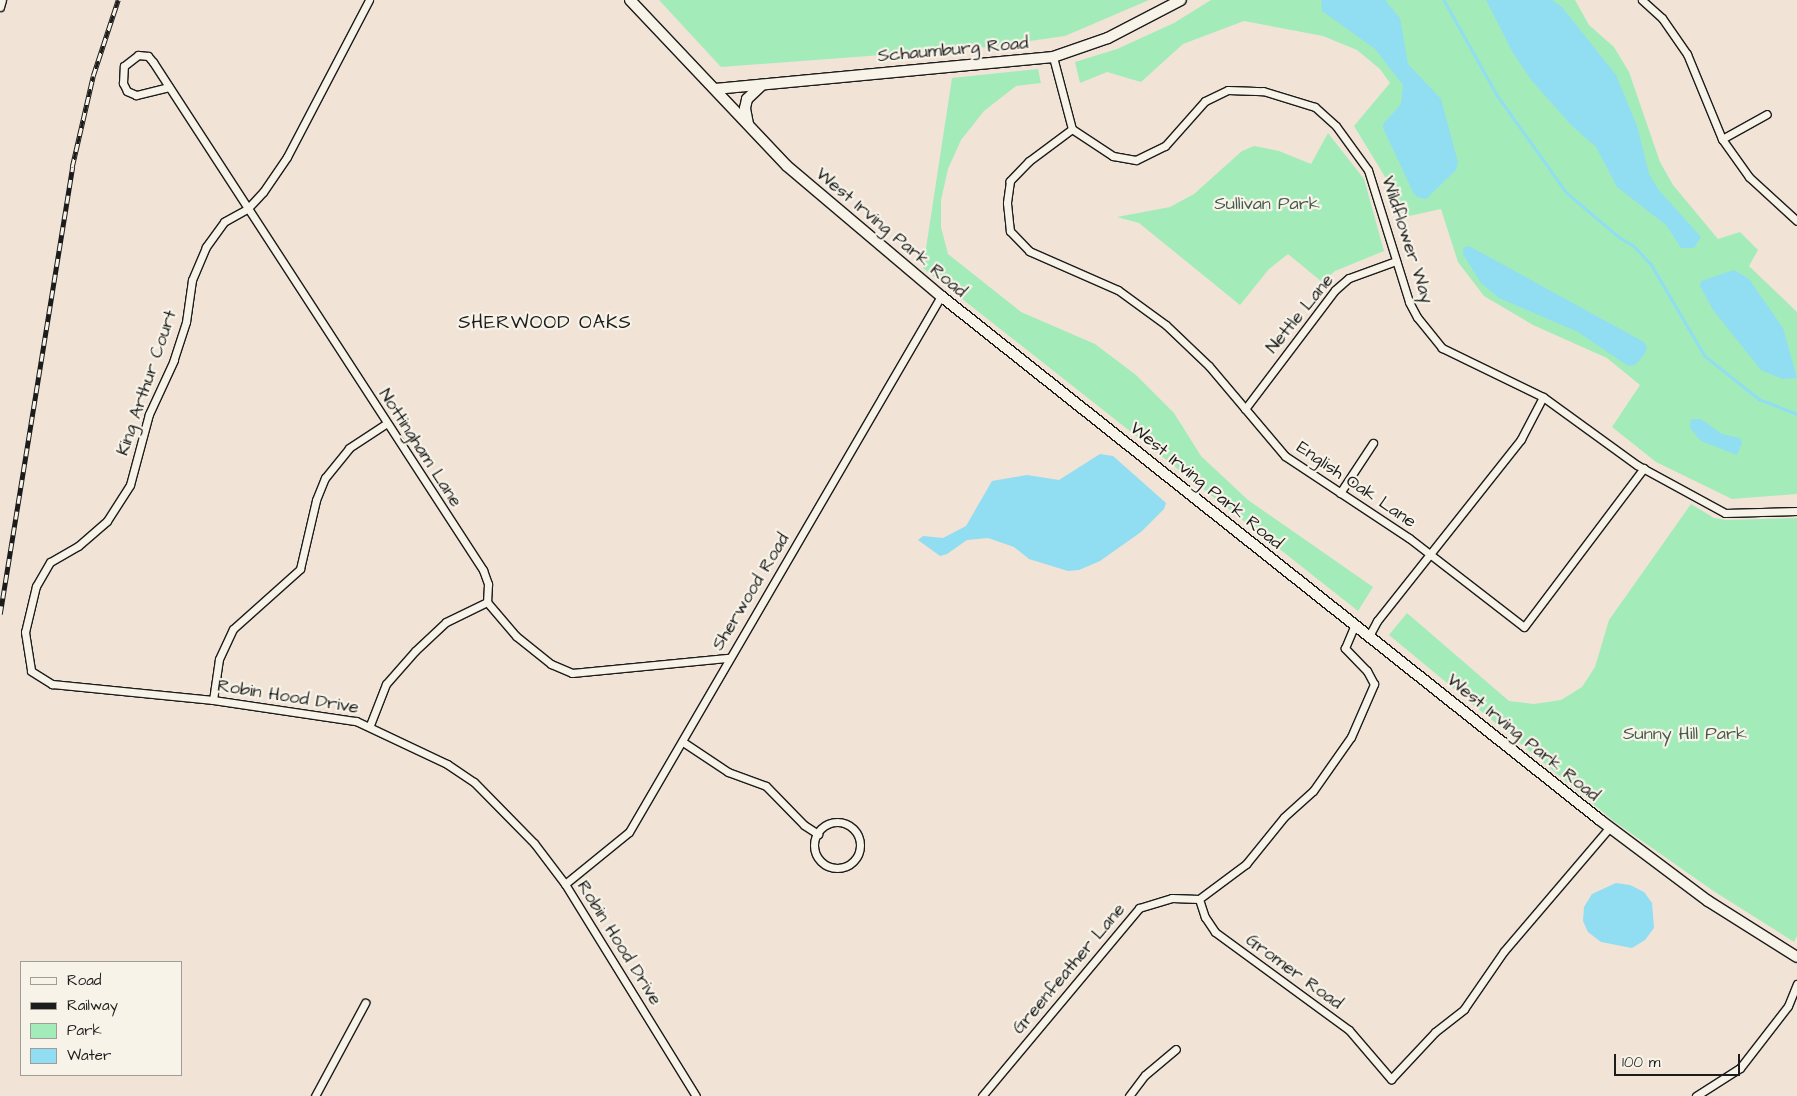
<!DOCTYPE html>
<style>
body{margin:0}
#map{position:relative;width:1797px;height:1096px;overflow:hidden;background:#f1e3d6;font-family:"Architects Daughter",sans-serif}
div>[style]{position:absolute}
.green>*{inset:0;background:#a3ecba}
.water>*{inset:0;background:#91ddf1}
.stream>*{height:2.5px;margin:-1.25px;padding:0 1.25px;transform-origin:1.25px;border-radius:1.25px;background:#91ddf1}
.roads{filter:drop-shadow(1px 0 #1c1c1c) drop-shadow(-1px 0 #1c1c1c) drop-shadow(0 1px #1c1c1c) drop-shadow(0 -1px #1c1c1c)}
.street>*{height:7px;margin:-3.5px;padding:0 3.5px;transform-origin:3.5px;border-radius:3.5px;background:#f7f3e8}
.street>.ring{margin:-3.5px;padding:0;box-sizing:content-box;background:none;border:7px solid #f7f3e8;border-radius:50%}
.secondary>*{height:10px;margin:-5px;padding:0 5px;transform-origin:5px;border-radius:5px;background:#f7f3e8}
.rail>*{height:4.5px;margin-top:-2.25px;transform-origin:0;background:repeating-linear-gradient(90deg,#f7f3e8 0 8px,#1c1c1c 0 16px);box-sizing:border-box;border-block:1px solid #1c1c1c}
span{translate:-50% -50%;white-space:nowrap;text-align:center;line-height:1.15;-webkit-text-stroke:4.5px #f7f3e8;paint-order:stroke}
.street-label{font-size:18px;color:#1c1c1c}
.park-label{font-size:18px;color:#445a4b}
.neighbourhood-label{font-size:19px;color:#1c1c1c;letter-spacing:1px}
.legend{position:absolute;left:20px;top:961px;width:162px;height:115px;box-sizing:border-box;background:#f7f3e8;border:1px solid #9f9d96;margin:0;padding:6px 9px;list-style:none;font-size:15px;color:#1c1c1c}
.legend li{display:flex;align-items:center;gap:10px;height:25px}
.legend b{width:25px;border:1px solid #9f9d96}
.scale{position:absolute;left:1614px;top:1054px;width:126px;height:22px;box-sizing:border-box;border:2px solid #1c1c1c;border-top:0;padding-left:6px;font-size:15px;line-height:18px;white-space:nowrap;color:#1c1c1c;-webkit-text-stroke:4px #f7f3e8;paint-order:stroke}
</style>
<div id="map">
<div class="green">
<i style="clip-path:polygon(659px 0,1149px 0,1065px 36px,988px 47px,721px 67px)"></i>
<i style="clip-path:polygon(1211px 0,1575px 0,1589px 25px,1614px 47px,1629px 72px,1660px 162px,1673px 185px,1718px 239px,1740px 232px,1758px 250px,1749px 266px,1797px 312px,1797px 494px,1732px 499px,1656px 462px,1612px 427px,1640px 385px,1607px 358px,1533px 325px,1484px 296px,1458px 262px,1441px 209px,1400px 218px,1390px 185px,1354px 126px,1390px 83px,1380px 69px,1357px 50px,1323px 36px,1244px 21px,1183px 44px,1141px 82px,1107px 72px,1080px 83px,1075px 62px,1117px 49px,1174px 23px)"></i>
<i style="clip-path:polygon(1038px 69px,1041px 83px,1016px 86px,984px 111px,961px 140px,948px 169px,941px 200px,941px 227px,948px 254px,1021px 312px,1095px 344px,1136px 375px,1174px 413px,1201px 456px,1248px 500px,1373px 587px,1358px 611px,923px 268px,952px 78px)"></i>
<i style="clip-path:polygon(1328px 133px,1364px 179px,1384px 251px,1335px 271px,1322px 282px,1288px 254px,1269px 269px,1240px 305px,1139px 223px,1117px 217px,1170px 207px,1194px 194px,1242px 151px,1254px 146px,1279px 151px,1311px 164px)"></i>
<i style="clip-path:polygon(1691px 504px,1714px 518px,1726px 520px,1797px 518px,1797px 936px,1794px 942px,1712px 890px,1615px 822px,1389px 635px,1407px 613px,1509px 701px,1534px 704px,1561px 700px,1582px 687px,1595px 667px,1609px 620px)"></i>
</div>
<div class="water">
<i style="clip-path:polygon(1321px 0,1385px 0,1400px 18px,1408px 64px,1441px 99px,1458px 162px,1456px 170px,1426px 199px,1417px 197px,1413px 192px,1383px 128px,1384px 123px,1401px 104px,1403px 85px,1375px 49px,1322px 11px)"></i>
<i style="clip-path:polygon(1486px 0,1552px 0,1562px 7px,1616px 75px,1637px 126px,1649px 174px,1658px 189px,1701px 237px,1694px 248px,1681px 248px,1666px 225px,1617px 187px,1596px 147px,1571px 125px,1532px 81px,1513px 53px)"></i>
<i style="clip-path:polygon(1469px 246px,1644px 342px,1647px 348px,1644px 355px,1635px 365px,1628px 366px,1578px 332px,1499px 298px,1481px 283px,1463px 254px,1463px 248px)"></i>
<i style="clip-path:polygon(1734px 270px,1749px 279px,1783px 328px,1797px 378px,1783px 379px,1761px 370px,1713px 310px,1700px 286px,1701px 281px)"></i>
<i style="clip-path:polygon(1691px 419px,1701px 419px,1722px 434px,1740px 438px,1742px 443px,1737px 455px,1701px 441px,1690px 428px)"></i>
<i style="clip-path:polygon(1100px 454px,1113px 456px,1166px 503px,1164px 509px,1141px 532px,1100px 561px,1079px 570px,1068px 571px,1029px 559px,1014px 547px,988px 538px,967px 540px,947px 554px,940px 556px,918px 540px,923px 536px,943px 538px,966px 526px,992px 481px,1027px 475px,1059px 480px)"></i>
<i style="clip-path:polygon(1616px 883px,1630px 885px,1644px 892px,1652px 903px,1654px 928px,1645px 940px,1632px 948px,1601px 942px,1588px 932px,1583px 921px,1584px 907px,1592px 894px)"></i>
</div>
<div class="stream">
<i style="left:1444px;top:0;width:109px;rotate:60.8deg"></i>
<i style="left:1497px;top:95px;width:120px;rotate:54.5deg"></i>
<i style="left:1567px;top:193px;width:68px;rotate:40.2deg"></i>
<i style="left:1619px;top:237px;width:17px;rotate:31deg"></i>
<i style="left:1634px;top:246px;width:25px;rotate:47deg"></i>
<i style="left:1651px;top:264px;width:107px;rotate:59.6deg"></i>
<i style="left:1705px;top:356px;width:69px;rotate:38.5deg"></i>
<i style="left:1759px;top:399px;width:41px;rotate:21.5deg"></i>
</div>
<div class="roads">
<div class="street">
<i style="left:369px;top:0;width:177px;rotate:117.6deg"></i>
<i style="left:287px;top:157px;width:42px;rotate:124.4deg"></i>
<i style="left:263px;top:192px;width:23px;rotate:133deg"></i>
<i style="left:247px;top:209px;width:26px;rotate:151deg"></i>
<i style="left:224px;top:222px;width:31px;rotate:126deg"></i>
<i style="left:206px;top:247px;width:36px;rotate:113deg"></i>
<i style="left:192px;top:280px;width:42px;rotate:98.1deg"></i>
<i style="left:186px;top:322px;width:40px;rotate:108deg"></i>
<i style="left:174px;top:360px;width:60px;rotate:114.8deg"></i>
<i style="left:149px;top:414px;width:73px;rotate:105deg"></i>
<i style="left:130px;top:485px;width:43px;rotate:122.6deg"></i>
<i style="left:107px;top:521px;width:38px;rotate:139deg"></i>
<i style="left:78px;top:546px;width:32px;rotate:150deg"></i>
<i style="left:50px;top:562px;width:28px;rotate:120deg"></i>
<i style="left:36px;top:586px;width:47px;rotate:103.4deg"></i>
<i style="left:25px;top:632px;width:39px;rotate:81deg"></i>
<i style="left:31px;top:671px;width:25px;rotate:32deg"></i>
<i style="left:52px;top:684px;width:162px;rotate:5.7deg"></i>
<i style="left:213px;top:700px;width:145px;rotate:8.4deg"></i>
<i style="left:356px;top:721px;width:101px;rotate:25.3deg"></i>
<i style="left:447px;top:764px;width:32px;rotate:34deg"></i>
<i style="left:474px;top:782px;width:86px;rotate:45.5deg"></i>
<i style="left:534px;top:843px;width:51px;rotate:52.9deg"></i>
<i style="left:565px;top:884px;width:249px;rotate:58.3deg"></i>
<i style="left:1642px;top:0;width:27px;rotate:42deg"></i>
<i style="left:1662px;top:18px;width:44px;rotate:55.2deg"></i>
<i style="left:1687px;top:54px;width:92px;rotate:67.6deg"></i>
<i style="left:1722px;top:139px;width:47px;rotate:54.6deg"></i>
<i style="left:1749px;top:177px;width:65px;rotate:42.5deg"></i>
<i style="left:0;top:7px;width:7px;rotate:-74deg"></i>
<i style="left:1053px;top:57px;width:74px;rotate:75.2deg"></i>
<i style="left:1072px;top:129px;width:49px;rotate:33.4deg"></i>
<i style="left:1113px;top:156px;width:23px;rotate:10deg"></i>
<i style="left:1136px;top:160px;width:32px;rotate:-26deg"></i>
<i style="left:1165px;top:146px;width:60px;rotate:-48.4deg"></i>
<i style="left:1205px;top:101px;width:25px;rotate:-26deg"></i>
<i style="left:1228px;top:90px;width:35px;rotate:2deg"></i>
<i style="left:1263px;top:91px;width:54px;rotate:17.1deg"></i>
<i style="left:1315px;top:107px;width:28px;rotate:42deg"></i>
<i style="left:1336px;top:126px;width:54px;rotate:54deg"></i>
<i style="left:1368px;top:170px;width:138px;rotate:72.7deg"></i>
<i style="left:1409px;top:302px;width:17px;rotate:62deg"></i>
<i style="left:1417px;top:317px;width:40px;rotate:51deg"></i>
<i style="left:1442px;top:348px;width:112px;rotate:25.9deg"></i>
<i style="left:1543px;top:397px;width:116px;rotate:35.9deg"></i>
<i style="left:1637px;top:465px;width:100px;rotate:28.6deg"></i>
<i style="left:1725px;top:513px;width:72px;rotate:-1.6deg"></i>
<i style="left:169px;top:87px;width:34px;rotate:166deg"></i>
<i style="left:136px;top:95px;width:10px;rotate:-156deg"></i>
<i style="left:127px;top:91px;width:9px;rotate:-117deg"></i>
<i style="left:123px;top:83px;width:17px;rotate:-87deg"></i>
<i style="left:124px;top:66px;width:18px;rotate:-38deg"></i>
<i style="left:138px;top:55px;width:10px;rotate:6deg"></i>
<i style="left:148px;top:56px;width:8px;rotate:50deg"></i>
<i style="left:153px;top:62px;width:606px;rotate:56.99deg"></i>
<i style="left:483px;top:570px;width:15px;rotate:70deg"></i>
<i style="left:488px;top:584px;width:18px;rotate:93deg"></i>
<i style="left:487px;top:602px;width:45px;rotate:49.5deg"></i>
<i style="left:516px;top:636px;width:45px;rotate:38.7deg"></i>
<i style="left:551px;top:664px;width:23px;rotate:23deg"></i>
<i style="left:572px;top:673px;width:158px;rotate:-5.5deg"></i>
<i style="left:1072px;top:129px;width:54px;rotate:143.3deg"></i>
<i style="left:1029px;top:161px;width:28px;rotate:134deg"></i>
<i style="left:1010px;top:181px;width:22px;rotate:98deg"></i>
<i style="left:1007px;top:203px;width:28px;rotate:84deg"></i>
<i style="left:1010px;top:231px;width:28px;rotate:46deg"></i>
<i style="left:1029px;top:251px;width:97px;rotate:23.7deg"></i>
<i style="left:1118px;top:290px;width:59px;rotate:36.1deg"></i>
<i style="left:1166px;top:325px;width:59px;rotate:43.6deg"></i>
<i style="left:1209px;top:366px;width:118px;rotate:49.8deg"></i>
<i style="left:1285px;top:456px;width:149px;rotate:33.5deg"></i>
<i style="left:1409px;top:538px;width:145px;rotate:37.7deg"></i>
<i style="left:1524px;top:627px;width:199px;rotate:-53deg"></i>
<i style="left:1722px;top:139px;width:51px;rotate:-29.1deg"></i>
<i style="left:1245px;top:409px;width:149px;rotate:-52.9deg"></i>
<i style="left:1335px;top:290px;width:18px;rotate:-41deg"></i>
<i style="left:1349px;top:278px;width:50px;rotate:-19.9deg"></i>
<i style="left:1340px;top:493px;width:60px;rotate:-56.6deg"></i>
<i style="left:1369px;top:636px;width:17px;rotate:-62deg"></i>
<i style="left:1377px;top:621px;width:232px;rotate:-51.6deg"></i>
<i style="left:1521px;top:439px;width:47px;rotate:-62.4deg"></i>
<i style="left:213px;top:700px;width:41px;rotate:-81.7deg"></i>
<i style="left:219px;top:659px;width:33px;rotate:-65deg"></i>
<i style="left:233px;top:629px;width:90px;rotate:-41.8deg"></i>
<i style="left:300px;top:569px;width:71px;rotate:-76.9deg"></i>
<i style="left:316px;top:500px;width:24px;rotate:-68deg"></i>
<i style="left:325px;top:478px;width:38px;rotate:-51deg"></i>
<i style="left:349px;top:448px;width:45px;rotate:-33.3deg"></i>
<i style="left:370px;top:725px;width:44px;rotate:-68.7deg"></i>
<i style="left:386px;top:684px;width:44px;rotate:-48.7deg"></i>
<i style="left:415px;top:651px;width:42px;rotate:-43.1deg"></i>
<i style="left:446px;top:622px;width:46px;rotate:-26deg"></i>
<i style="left:683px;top:742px;width:54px;rotate:33.7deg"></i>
<i style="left:728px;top:772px;width:40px;rotate:20.2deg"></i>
<i style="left:766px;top:786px;width:54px;rotate:45.7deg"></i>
<i style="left:804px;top:825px;width:17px;rotate:33deg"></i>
<i class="ring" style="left:814px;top:822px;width:39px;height:39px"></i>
<i style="left:565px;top:884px;width:82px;rotate:-39.1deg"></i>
<i style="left:629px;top:832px;width:620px;rotate:-59.8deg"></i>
<i style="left:1199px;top:899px;width:19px;rotate:72deg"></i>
<i style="left:1205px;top:917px;width:18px;rotate:56deg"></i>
<i style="left:1215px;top:932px;width:166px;rotate:36.2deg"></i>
<i style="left:1349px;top:1030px;width:65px;rotate:49.4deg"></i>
<i style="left:1391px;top:1079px;width:64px;rotate:-46.9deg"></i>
<i style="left:1435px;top:1032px;width:37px;rotate:-38deg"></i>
<i style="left:1464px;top:1009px;width:70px;rotate:-55.4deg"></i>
<i style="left:1504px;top:951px;width:163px;rotate:-49.5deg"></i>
<i style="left:1199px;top:899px;width:59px;rotate:-36.7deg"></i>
<i style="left:1246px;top:864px;width:60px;rotate:-51deg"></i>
<i style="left:1284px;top:817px;width:39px;rotate:-42deg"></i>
<i style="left:1313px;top:791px;width:66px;rotate:-54.9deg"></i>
<i style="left:1351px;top:737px;width:58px;rotate:-66.5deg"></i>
<i style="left:1374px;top:684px;width:15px;rotate:-118deg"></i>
<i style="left:1367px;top:671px;width:32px;rotate:-134deg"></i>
<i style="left:1345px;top:648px;width:25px;rotate:-67deg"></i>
<i style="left:315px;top:1096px;width:106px;rotate:-61.7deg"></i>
<i style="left:982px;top:1096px;width:245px;rotate:-50.1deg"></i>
<i style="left:1139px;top:908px;width:34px;rotate:-17deg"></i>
<i style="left:1172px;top:898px;width:27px;rotate:2deg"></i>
<i style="left:1129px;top:1096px;width:26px;rotate:-53deg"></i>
<i style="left:1145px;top:1075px;width:40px;rotate:-40deg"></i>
<i style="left:1696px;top:1096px;width:52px;rotate:-32.5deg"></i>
<i style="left:1740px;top:1068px;width:78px;rotate:-52.3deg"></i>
<i style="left:1788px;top:1006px;width:24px;rotate:-68deg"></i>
</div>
<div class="secondary">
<i style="left:630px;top:0;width:228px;rotate:46.6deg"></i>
<i style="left:787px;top:166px;width:202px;rotate:40.2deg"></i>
<i style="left:941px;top:296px;width:842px;rotate:38.49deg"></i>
<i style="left:1600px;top:820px;width:135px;rotate:36.9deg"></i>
<i style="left:1708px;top:901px;width:105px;rotate:32.2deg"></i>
<i style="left:715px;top:89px;width:340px;rotate:-5.4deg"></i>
<i style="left:1053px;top:57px;width:58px;rotate:-19.1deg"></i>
<i style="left:1108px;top:38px;width:82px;rotate:-27.5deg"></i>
<i style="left:748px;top:124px;width:16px;rotate:-101deg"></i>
<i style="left:745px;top:108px;width:9px;rotate:-77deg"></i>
<i style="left:747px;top:99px;width:21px;rotate:-43deg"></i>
</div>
</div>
<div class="rail">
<i style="left:0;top:614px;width:453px;rotate:-80.8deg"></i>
<i style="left:72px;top:167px;width:93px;rotate:-77deg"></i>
<i style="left:93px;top:76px;width:80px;rotate:-71.8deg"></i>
</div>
<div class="street-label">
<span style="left:953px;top:50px;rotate:-5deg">Schaumburg Road</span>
<span style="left:891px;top:233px;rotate:40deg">West Irving Park Road</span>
<span style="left:1407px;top:240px;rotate:72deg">Wildflower Way</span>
<span style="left:1300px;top:314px;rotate:-51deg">Nettle Lane</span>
<span style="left:147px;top:383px;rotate:-71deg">King Arthur Court</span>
<span style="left:420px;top:448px;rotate:57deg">Nottingham Lane</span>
<span style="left:1356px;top:485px;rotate:34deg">English Oak Lane</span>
<span style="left:1206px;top:486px;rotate:39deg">West Irving Park Road</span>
<span style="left:751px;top:592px;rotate:-59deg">Sherwood Road</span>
<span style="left:288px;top:697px;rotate:9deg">Robin Hood Drive</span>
<span style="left:1523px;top:738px;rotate:39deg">West Irving Park Road</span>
<span style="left:619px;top:943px;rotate:58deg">Robin Hood Drive</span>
<span style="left:1069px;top:969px;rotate:-50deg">Greenfeather Lane</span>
<span style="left:1294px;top:972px;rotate:36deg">Gromer Road</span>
</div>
<div class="park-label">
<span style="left:1267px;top:204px">Sullivan Park</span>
<span style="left:1685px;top:734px">Sunny Hill Park</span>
</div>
<div class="neighbourhood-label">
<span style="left:545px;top:323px">SHERWOOD OAKS</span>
</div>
<ul class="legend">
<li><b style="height:6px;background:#f7f3e8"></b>Road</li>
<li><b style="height:6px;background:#1c1c1c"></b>Railway</li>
<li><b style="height:14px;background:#a3ecba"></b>Park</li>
<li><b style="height:14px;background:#91ddf1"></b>Water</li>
</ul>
<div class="scale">100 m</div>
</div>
